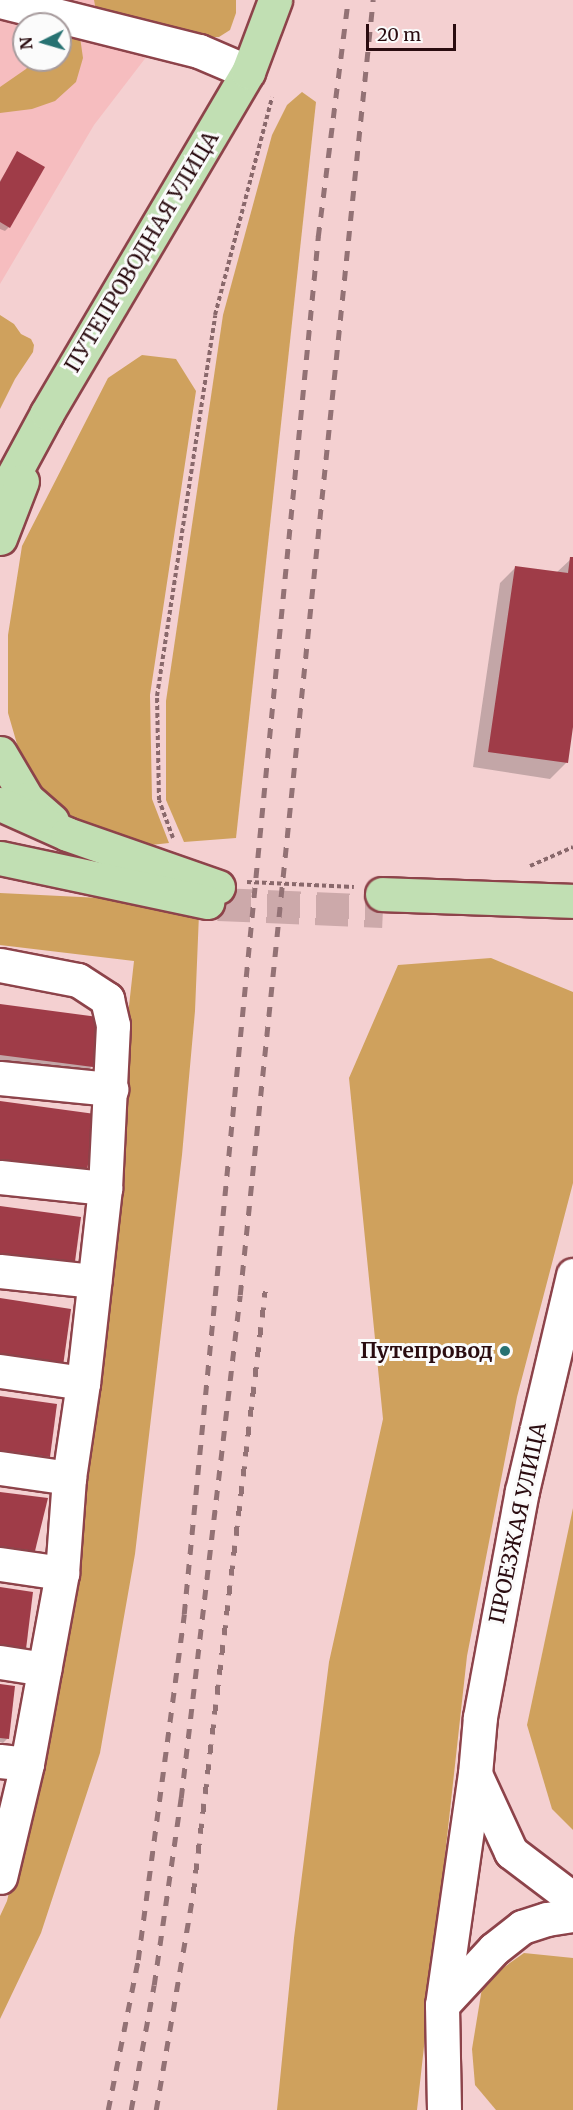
<!DOCTYPE html>
<meta charset="utf-8">
<style>
body{margin:0}
#map{position:relative;width:573px;height:2110px;overflow:hidden;background:#f4d0d1;font-family:Merriweather,serif}
div>[style]{position:absolute}
.built>*{inset:0;background:#f6bdbf}
.green>*{inset:0;background:#cfa15d}
.shadow>*{inset:0;background:#0003}
.building>*{inset:0;background:#9f3c48}
.major-tunnel>*{height:33px;margin-top:-16.5px;transform-origin:0;background:repeating-linear-gradient(90deg,#cca9aa 0 33px,transparent 0 49px)}
.path>*{height:4px;margin-top:-2px;transform-origin:0;background:repeating-linear-gradient(90deg,#89686b 0 4.5px,transparent 0 7.5px)}
.roads{filter:drop-shadow(2px 0 #8d434a) drop-shadow(-2px 0 #8d434a) drop-shadow(0 2px #8d434a) drop-shadow(0 -2px #8d434a)}
.minor>*{height:33px;margin:-16.5px;padding:0 16.5px;transform-origin:16.5px;border-radius:16.5px;background:#fff}
.major>*{height:33px;margin:-16.5px;padding:0 16.5px;transform-origin:16.5px;border-radius:16.5px;background:#c1dfb3}
.rail>*{height:4.5px;margin-top:-2.25px;transform-origin:0;background:repeating-linear-gradient(90deg,#937275 0 10px,transparent 0 20px)}
.dots>*{width:16px;height:16px;translate:-50% -50%;box-sizing:border-box;border:3px solid #fbfbfb;border-radius:50%}
span{translate:-50% -50%;white-space:nowrap;text-align:center;line-height:1.15;-webkit-text-stroke:6px #fbfbfb;paint-order:stroke}
.street-label{font-size:21px;color:#2a0c10}
.poi-label{font-size:21px;color:#2a0c10;font-weight:700}
.right{translate:-100% -50%;text-align:right}
.north{position:absolute;left:12px;top:12px;width:60px;height:60px;box-sizing:border-box;background:#fbfbfb;border:2px solid #a79b9d;border-radius:50%;rotate:265deg;font-size:16px;font-weight:700;line-height:24px;text-align:center;color:#2a0c10}
.north::after{content:'';display:block;margin:auto;width:21px;height:27px;background:#277272;clip-path:polygon(50% 0,100% 100%,50% 72%,0 100%)}
.scale{position:absolute;left:366px;top:24px;width:90px;height:27px;box-sizing:border-box;border:3px solid #2a0c10;border-top:0;padding-left:8px;font-size:18px;line-height:21px;white-space:nowrap;color:#2a0c10;-webkit-text-stroke:4px #fbfbfb;paint-order:stroke}
</style>
<div id="map">
<div class="built">
<i style="clip-path:polygon(evenodd,0 0,190px 0,94px 125px,0 284px,0 0,24px 24px,60px 24px,60px 60px,24px 60px,24px 24px)"></i>
</div>
<div class="green">
<i style="clip-path:polygon(94px 0,236px 0,236px 13px,230px 30px,219px 37px,194px 37px,96px 11px)"></i>
<i style="clip-path:polygon(60px 32px,80px 37px,83px 58px,76px 82px,55px 101px,32px 109px,0 113px,0 87px,26px 69px,34px 60px,60px 60px)"></i>
<i style="clip-path:polygon(302px 92px,316px 102px,236px 838px,184px 842px,166px 800px,166px 701px,223px 315px,272px 135px,287px 105px)"></i>
<i style="clip-path:polygon(0 315px,14px 324px,21px 334px,31px 339px,34px 345px,33px 352px,15px 379px,0 409px)"></i>
<i style="clip-path:polygon(142px 355px,176px 359px,196px 391px,150px 695px,152px 799px,169px 843px,151px 845px,111px 837px,63px 812px,24px 768px,8px 713px,8px 635px,22px 546px,108px 378px)"></i>
<i style="clip-path:polygon(0 893px,121px 899px,199px 914px,195px 1011px,182px 1155px,135px 1554px,100px 1753px,41px 1933px,0 2019px,0 1916px,7px 1901px,49px 1724px,134px 961px,0 945px)"></i>
<i style="clip-path:polygon(491px 958px,573px 992px,573px 1183px,517px 1397px,467px 1656px,417px 2110px,277px 2110px,294px 1938px,329px 1662px,383px 1419px,349px 1078px,398px 965px)"></i>
<i style="clip-path:polygon(573px 1508px,573px 1830px,552px 1809px,527px 1725px)"></i>
<i style="clip-path:polygon(524px 1953px,573px 1958px,573px 2110px,496px 2110px,475px 2085px,472px 2049px,483px 1982px)"></i>
</div>
<div class="shadow">
<i style="clip-path:polygon(18px 153px,9px 227px,5px 231px,0 229px,0 181px)"></i>
<i style="clip-path:polygon(571px 559px,573px 559px,573px 716px,566px 763px,550px 779px,473px 767px,500px 583px,516px 567px,556px 573px)"></i>
<i style="clip-path:polygon(0 1005px,92px 1066px,88px 1071px,0 1060px)"></i>
<i style="clip-path:polygon(0 1397px,48px 1456px,44px 1461px,0 1455px)"></i>
<i style="clip-path:polygon(0 1493px,34px 1550px,29px 1555px,0 1551px)"></i>
<i style="clip-path:polygon(0 1686px,8px 1738px,3px 1743px,0 1742px)"></i>
</div>
<div class="building">
<i style="clip-path:polygon(17px 151px,45px 167px,10px 228px,0 222px,0 182px)"></i>
<i style="clip-path:polygon(570px 557px,573px 557px,573px 727px,568px 763px,488px 752px,515px 566px,568px 573px)"></i>
<i style="clip-path:polygon(0 1004px,98px 1017px,93px 1067px,0 1055px)"></i>
<i style="clip-path:polygon(0 1101px,95px 1114px,87px 1172px,0 1160px)"></i>
<i style="clip-path:polygon(0 1206px,81px 1217px,74px 1269px,0 1259px)"></i>
<i style="clip-path:polygon(0 1298px,71px 1309px,63px 1366px,0 1357px)"></i>
<i style="clip-path:polygon(0 1396px,57px 1404px,50px 1457px,0 1450px)"></i>
<i style="clip-path:polygon(0 1492px,48px 1498px,35px 1551px,0 1546px)"></i>
<i style="clip-path:polygon(0 1587px,33px 1592px,26px 1649px,0 1646px)"></i>
<i style="clip-path:polygon(0 1684px,15px 1686px,9px 1739px,0 1738px)"></i>
</div>
<div class="major-tunnel">
<i style="left:218px;top:904px;width:165px;rotate:2.4deg"></i>
</div>
<div class="path">
<i style="left:173px;top:838px;width:40px;rotate:-110.2deg"></i>
<i style="left:159px;top:800px;width:104px;rotate:-91.1deg"></i>
<i style="left:157px;top:696px;width:385px;rotate:-81.3deg"></i>
<i style="left:215px;top:315px;width:225px;rotate:-75.3deg"></i>
<i style="left:530px;top:866px;width:47px;rotate:-23.8deg"></i>
<i style="left:247px;top:882px;width:107px;rotate:2.7deg"></i>
</div>
<div class="roads">
<div class="minor">
<i style="left:0;top:1px;width:205px;rotate:14.1deg"></i>
<i style="left:199px;top:51px;width:53px;rotate:23.2deg"></i>
<i style="left:0;top:965px;width:79px;rotate:10.9deg"></i>
<i style="left:78px;top:980px;width:35px;rotate:33deg"></i>
<i style="left:107px;top:999px;width:27px;rotate:77deg"></i>
<i style="left:113px;top:1025px;width:163px;rotate:92.8deg"></i>
<i style="left:105px;top:1188px;width:196px;rotate:96.4deg"></i>
<i style="left:83px;top:1383px;width:96px;rotate:98.4deg"></i>
<i style="left:69px;top:1478px;width:95px;rotate:94.2deg"></i>
<i style="left:62px;top:1573px;width:194px;rotate:100.4deg"></i>
<i style="left:27px;top:1764px;width:116px;rotate:103.4deg"></i>
<i style="left:0;top:1078px;width:112px;rotate:5.7deg"></i>
<i style="left:0;top:1177px;width:106px;rotate:6deg"></i>
<i style="left:0;top:1271px;width:95px;rotate:6.1deg"></i>
<i style="left:0;top:1371px;width:84px;rotate:8.2deg"></i>
<i style="left:0;top:1468px;width:70px;rotate:8.2deg"></i>
<i style="left:0;top:1564px;width:63px;rotate:8.3deg"></i>
<i style="left:0;top:1662px;width:45px;rotate:9deg"></i>
<i style="left:0;top:1761px;width:27px;rotate:6deg"></i>
<i style="left:475px;top:1774px;width:86px;rotate:65.2deg"></i>
<i style="left:511px;top:1852px;width:78px;rotate:37.2deg"></i>
<i style="left:442px;top:2005px;width:76px;rotate:-47.1deg"></i>
<i style="left:494px;top:1949px;width:36px;rotate:-38deg"></i>
<i style="left:522px;top:1927px;width:26px;rotate:-18deg"></i>
<i style="left:547px;top:1919px;width:26px;rotate:-9deg"></i>
<i style="left:444px;top:2110px;width:105px;rotate:-91.1deg"></i>
<i style="left:442px;top:2005px;width:233px;rotate:-81.9deg"></i>
<i style="left:475px;top:1774px;width:57px;rotate:-85deg"></i>
<i style="left:480px;top:1717px;width:230px;rotate:-79.5deg"></i>
<i style="left:522px;top:1491px;width:222px;rotate:-76.7deg"></i>
</div>
<div class="major">
<i style="left:0;top:500px;width:99px;rotate:-61.6deg"></i>
<i style="left:47px;top:413px;width:396px;rotate:-59.5deg"></i>
<i style="left:248px;top:72px;width:77px;rotate:-69.4deg"></i>
<i style="left:0;top:538px;width:61px;rotate:-68.9deg"></i>
<i style="left:0;top:753px;width:53px;rotate:59.6deg"></i>
<i style="left:27px;top:799px;width:33px;rotate:41deg"></i>
<i style="left:0;top:804px;width:73px;rotate:24.1deg"></i>
<i style="left:67px;top:834px;width:160px;rotate:19.3deg"></i>
<i style="left:0;top:858px;width:212px;rotate:12deg"></i>
<i style="left:382px;top:894px;width:191px;rotate:2.1deg"></i>
</div>
</div>
<div class="rail">
<i style="left:108px;top:2110px;width:153px;rotate:-78.7deg"></i>
<i style="left:138px;top:1960px;width:349px;rotate:-82.4deg"></i>
<i style="left:184px;top:1614px;width:1384px;rotate:-84.44deg"></i>
<i style="left:318px;top:237px;width:239px;rotate:-82.8deg"></i>
<i style="left:131px;top:2110px;width:127px;rotate:-79.6deg"></i>
<i style="left:154px;top:1985px;width:189px;rotate:-81.8deg"></i>
<i style="left:181px;top:1798px;width:506px;rotate:-83.31deg"></i>
<i style="left:240px;top:1295px;width:1302px;rotate:-84.14deg"></i>
<i style="left:156px;top:2110px;width:220px;rotate:-80.3deg"></i>
<i style="left:193px;top:1893px;width:606px;rotate:-83.18deg"></i>
</div>
<div class="dots">
<i style="left:505px;top:1351px;background:#277272"></i>
</div>
<div class="street-label">
<span style="left:142px;top:252px;rotate:-59deg">ПУТЕПРОВОДНАЯ УЛИЦА</span>
<span style="left:518px;top:1523px;rotate:-78deg">ПРОЕЗЖАЯ УЛИЦА</span>
</div>
<div class="poi-label">
<span class="right" style="left:493px;top:1351px">Путепровод</span>
</div>
<div class="north">N</div>
<div class="scale">20 m</div>
</div>
